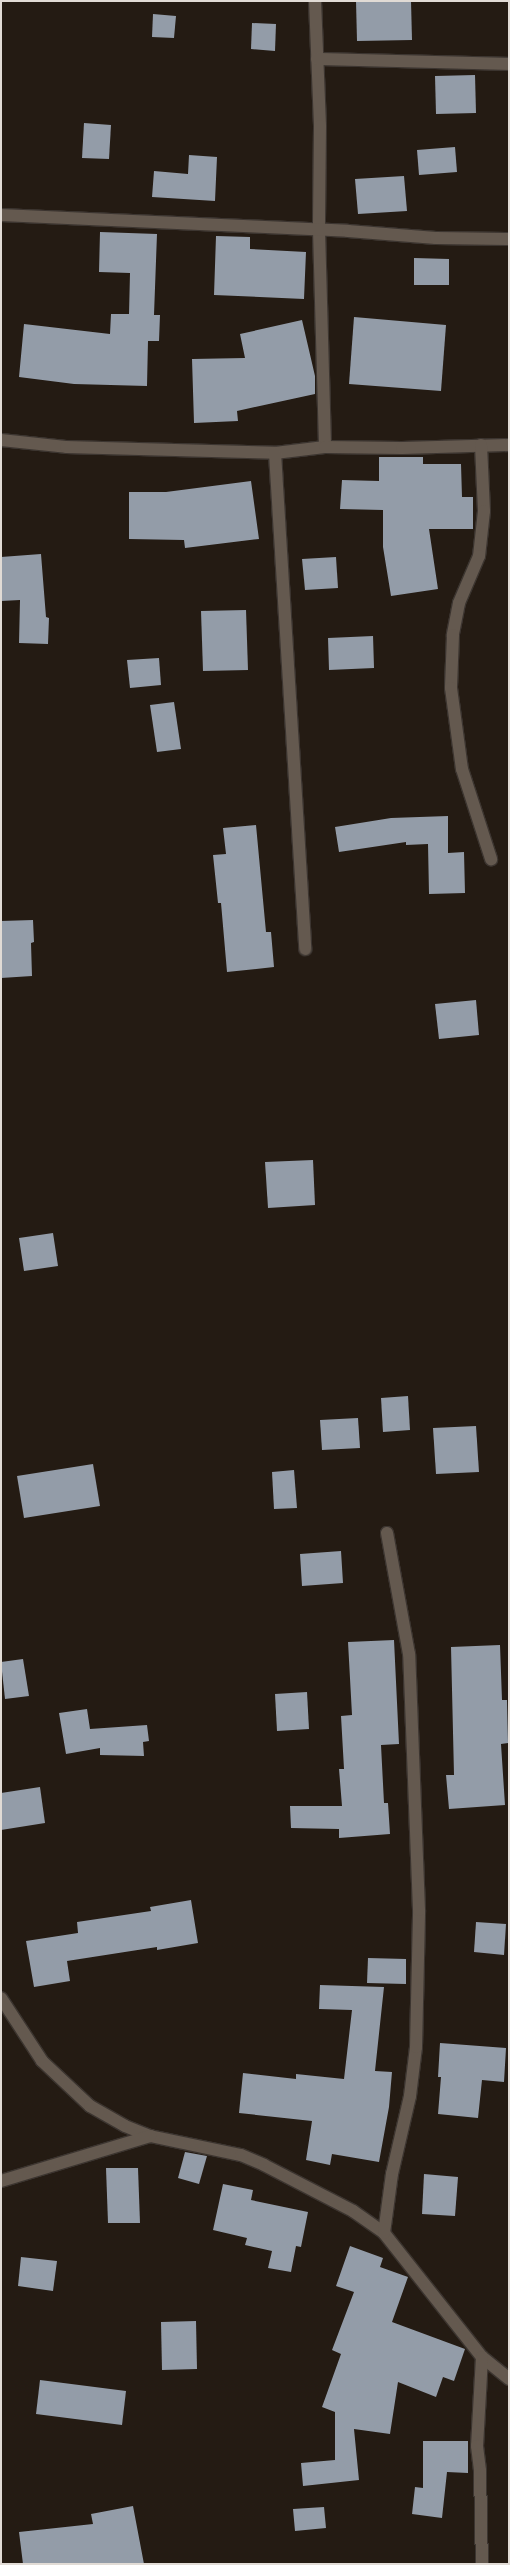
<!DOCTYPE html>
<style>
body{margin:0}
#map{position:relative;width:510px;height:2565px;overflow:hidden;background:#241b13;font-family:Ubuntu,sans-serif}
div>[style]{position:absolute}
.building>*{inset:0;background:#939ca8}
.roads{filter:drop-shadow(1px 0 #3c3530) drop-shadow(-1px 0 #3c3530) drop-shadow(0 1px #3c3530) drop-shadow(0 -1px #3c3530)}
.street>*{height:12px;margin:-6px;padding:0 6px;transform-origin:6px;border-radius:6px;background:#64594f}
span{translate:-50% -50%;white-space:nowrap;text-align:center;line-height:1.15;-webkit-text-stroke:5px #0a0604;paint-order:stroke}
.frame{position:absolute;inset:0;border:2px solid #e1dbd5;pointer-events:none}
</style>
<div id="map">
<div class="building">
<i style="clip-path:polygon(356px 1px,411px 1px,412px 40px,357px 41px)"></i>
<i style="clip-path:polygon(153px 14px,176px 16px,174px 38px,152px 37px)"></i>
<i style="clip-path:polygon(252px 23px,276px 24px,275px 51px,251px 49px)"></i>
<i style="clip-path:polygon(475px 75px,476px 113px,436px 114px,435px 76px)"></i>
<i style="clip-path:polygon(84px 123px,111px 125px,109px 159px,82px 158px)"></i>
<i style="clip-path:polygon(455px 147px,457px 172px,419px 175px,417px 150px)"></i>
<i style="clip-path:polygon(189px 155px,217px 157px,215px 201px,152px 197px,154px 171px,188px 174px)"></i>
<i style="clip-path:polygon(404px 176px,407px 211px,358px 214px,355px 179px)"></i>
<i style="clip-path:polygon(100px 232px,157px 234px,154px 315px,160px 315px,159px 341px,148px 341px,147px 386px,74px 384px,19px 377px,24px 324px,110px 334px,111px 314px,129px 314px,130px 273px,99px 272px)"></i>
<i style="clip-path:polygon(216px 236px,250px 237px,250px 249px,306px 252px,304px 299px,214px 295px)"></i>
<i style="clip-path:polygon(414px 258px,449px 259px,449px 285px,414px 285px)"></i>
<i style="clip-path:polygon(354px 317px,446px 325px,441px 391px,349px 384px)"></i>
<i style="clip-path:polygon(302px 320px,315px 376px,315px 394px,237px 411px,238px 421px,194px 423px,192px 359px,245px 358px,240px 334px)"></i>
<i style="clip-path:polygon(379px 457px,423px 457px,423px 464px,461px 464px,462px 497px,473px 497px,473px 529px,429px 529px,438px 589px,391px 596px,383px 547px,383px 510px,340px 509px,342px 480px,379px 481px)"></i>
<i style="clip-path:polygon(251px 481px,259px 539px,185px 548px,184px 540px,129px 539px,129px 492px,166px 492px)"></i>
<i style="clip-path:polygon(41px 554px,46px 617px,49px 618px,48px 644px,19px 643px,20px 600px,1px 601px,1px 557px)"></i>
<i style="clip-path:polygon(336px 557px,338px 588px,305px 590px,302px 559px)"></i>
<i style="clip-path:polygon(246px 610px,248px 670px,203px 671px,201px 611px)"></i>
<i style="clip-path:polygon(373px 636px,374px 668px,329px 670px,328px 638px)"></i>
<i style="clip-path:polygon(159px 658px,161px 685px,130px 688px,127px 660px)"></i>
<i style="clip-path:polygon(174px 702px,181px 749px,157px 752px,150px 705px)"></i>
<i style="clip-path:polygon(448px 816px,448px 853px,464px 852px,465px 893px,429px 894px,428px 844px,406px 845px,406px 842px,339px 852px,335px 827px,391px 818px)"></i>
<i style="clip-path:polygon(256px 825px,266px 932px,271px 932px,274px 967px,227px 972px,221px 903px,218px 903px,213px 855px,226px 854px,223px 828px)"></i>
<i style="clip-path:polygon(33px 920px,34px 942px,31px 943px,32px 976px,1px 978px,1px 921px)"></i>
<i style="clip-path:polygon(476px 1000px,479px 1035px,439px 1039px,435px 1004px)"></i>
<i style="clip-path:polygon(313px 1160px,315px 1205px,268px 1208px,265px 1162px)"></i>
<i style="clip-path:polygon(53px 1233px,58px 1266px,24px 1271px,19px 1238px)"></i>
<i style="clip-path:polygon(408px 1396px,410px 1430px,383px 1432px,381px 1398px)"></i>
<i style="clip-path:polygon(358px 1418px,360px 1448px,322px 1450px,320px 1420px)"></i>
<i style="clip-path:polygon(476px 1426px,479px 1472px,436px 1474px,433px 1428px)"></i>
<i style="clip-path:polygon(93px 1464px,100px 1506px,24px 1518px,17px 1476px)"></i>
<i style="clip-path:polygon(294px 1470px,297px 1508px,274px 1509px,272px 1472px)"></i>
<i style="clip-path:polygon(341px 1551px,343px 1583px,302px 1586px,300px 1554px)"></i>
<i style="clip-path:polygon(394px 1640px,399px 1744px,381px 1745px,384px 1803px,388px 1803px,390px 1834px,339px 1838px,339px 1829px,291px 1828px,290px 1806px,342px 1806px,339px 1769px,344px 1769px,341px 1716px,352px 1715px,348px 1642px)"></i>
<i style="clip-path:polygon(500px 1645px,502px 1700px,507px 1700px,508px 1743px,501px 1744px,505px 1805px,449px 1809px,446px 1775px,454px 1775px,451px 1647px)"></i>
<i style="clip-path:polygon(23px 1659px,29px 1696px,5px 1699px,1px 1662px)"></i>
<i style="clip-path:polygon(307px 1692px,309px 1729px,277px 1731px,275px 1694px)"></i>
<i style="clip-path:polygon(87px 1709px,90px 1729px,147px 1725px,149px 1741px,143px 1742px,144px 1756px,100px 1755px,100px 1748px,66px 1754px,59px 1713px)"></i>
<i style="clip-path:polygon(40px 1787px,45px 1823px,1px 1830px,1px 1793px)"></i>
<i style="clip-path:polygon(191px 1900px,198px 1943px,157px 1950px,157px 1947px,67px 1961px,70px 1981px,34px 1987px,26px 1941px,78px 1933px,77px 1922px,151px 1911px,150px 1907px)"></i>
<i style="clip-path:polygon(476px 1922px,506px 1924px,504px 1955px,474px 1952px)"></i>
<i style="clip-path:polygon(368px 1958px,406px 1959px,406px 1984px,367px 1983px)"></i>
<i style="clip-path:polygon(320px 1985px,384px 1987px,375px 2071px,392px 2072px,389px 2107px,379px 2162px,332px 2154px,330px 2165px,306px 2160px,312px 2121px,239px 2113px,243px 2073px,296px 2079px,296px 2074px,344px 2079px,352px 2010px,319px 2009px)"></i>
<i style="clip-path:polygon(440px 2043px,506px 2048px,504px 2082px,482px 2080px,478px 2118px,438px 2114px,441px 2077px,438px 2077px)"></i>
<i style="clip-path:polygon(185px 2152px,207px 2156px,199px 2184px,178px 2178px)"></i>
<i style="clip-path:polygon(106px 2168px,138px 2168px,140px 2223px,108px 2223px)"></i>
<i style="clip-path:polygon(424px 2174px,458px 2177px,455px 2216px,422px 2214px)"></i>
<i style="clip-path:polygon(223px 2184px,253px 2190px,251px 2200px,308px 2212px,301px 2247px,296px 2246px,291px 2272px,268px 2268px,272px 2251px,245px 2245px,247px 2238px,213px 2230px)"></i>
<i style="clip-path:polygon(350px 2246px,383px 2258px,380px 2267px,408px 2277px,392px 2322px,465px 2349px,454px 2381px,443px 2377px,436px 2397px,398px 2382px,390px 2434px,354px 2429px,359px 2480px,303px 2486px,301px 2463px,335px 2460px,335px 2412px,322px 2407px,341px 2354px,332px 2350px,354px 2292px,336px 2286px)"></i>
<i style="clip-path:polygon(21px 2257px,57px 2261px,53px 2291px,18px 2286px)"></i>
<i style="clip-path:polygon(196px 2321px,197px 2369px,162px 2370px,161px 2322px)"></i>
<i style="clip-path:polygon(40px 2380px,126px 2391px,122px 2425px,36px 2414px)"></i>
<i style="clip-path:polygon(423px 2441px,468px 2441px,468px 2473px,447px 2472px,442px 2518px,412px 2514px,415px 2487px,423px 2488px)"></i>
<i style="clip-path:polygon(133px 2506px,144px 2564px,23px 2564px,19px 2532px,93px 2524px,91px 2514px)"></i>
<i style="clip-path:polygon(324px 2507px,326px 2528px,295px 2531px,293px 2509px)"></i>
</div>
<div class="roads">
<div class="street">
<i style="left:315px;top:1px;width:125px;rotate:87.7deg"></i>
<i style="left:320px;top:126px;width:104px;rotate:90.6deg"></i>
<i style="left:319px;top:230px;width:217px;rotate:88.4deg"></i>
<i style="left:317px;top:59px;width:192px;rotate:1.5deg"></i>
<i style="left:1px;top:215px;width:347px;rotate:2.6deg"></i>
<i style="left:348px;top:231px;width:88px;rotate:4.5deg"></i>
<i style="left:436px;top:238px;width:73px;rotate:0.8deg"></i>
<i style="left:1px;top:440px;width:65px;rotate:6.1deg"></i>
<i style="left:66px;top:447px;width:209px;rotate:1.6deg"></i>
<i style="left:275px;top:453px;width:50px;rotate:-6.8deg"></i>
<i style="left:325px;top:447px;width:77px;rotate:0.7deg"></i>
<i style="left:402px;top:448px;width:107px;rotate:-1.6deg"></i>
<i style="left:481px;top:445px;width:66px;rotate:87.4deg"></i>
<i style="left:484px;top:511px;width:45px;rotate:96.3deg"></i>
<i style="left:479px;top:556px;width:51px;rotate:113.1deg"></i>
<i style="left:459px;top:603px;width:33px;rotate:101deg"></i>
<i style="left:453px;top:635px;width:53px;rotate:92.2deg"></i>
<i style="left:451px;top:688px;width:82px;rotate:82.3deg"></i>
<i style="left:462px;top:769px;width:95px;rotate:72.1deg"></i>
<i style="left:275px;top:453px;width:497px;rotate:86.5deg"></i>
<i style="left:1px;top:1998px;width:75px;rotate:56.9deg"></i>
<i style="left:42px;top:2061px;width:66px;rotate:43.2deg"></i>
<i style="left:90px;top:2106px;width:40px;rotate:29.7deg"></i>
<i style="left:125px;top:2126px;width:27px;rotate:22deg"></i>
<i style="left:150px;top:2136px;width:93px;rotate:11.8deg"></i>
<i style="left:241px;top:2155px;width:25px;rotate:23deg"></i>
<i style="left:264px;top:2165px;width:100px;rotate:27.3deg"></i>
<i style="left:353px;top:2211px;width:38px;rotate:35deg"></i>
<i style="left:384px;top:2233px;width:158px;rotate:51.7deg"></i>
<i style="left:482px;top:2357px;width:35px;rotate:39deg"></i>
<i style="left:1px;top:2181px;width:156px;rotate:-16.8deg"></i>
<i style="left:384px;top:2233px;width:60px;rotate:-82.3deg"></i>
<i style="left:392px;top:2174px;width:80px;rotate:-77deg"></i>
<i style="left:410px;top:2096px;width:49px;rotate:-83deg"></i>
<i style="left:416px;top:2047px;width:137px;rotate:-88.7deg"></i>
<i style="left:419px;top:1910px;width:256px;rotate:-92.2deg"></i>
<i style="left:409px;top:1654px;width:123px;rotate:-100.3deg"></i>
<i style="left:482px;top:2357px;width:89px;rotate:93.2deg"></i>
<i style="left:477px;top:2446px;width:25px;rotate:83deg"></i>
<i style="left:480px;top:2471px;width:93px;rotate:88.8deg"></i>
</div>
</div>
<div class="frame"></div>
</div>
